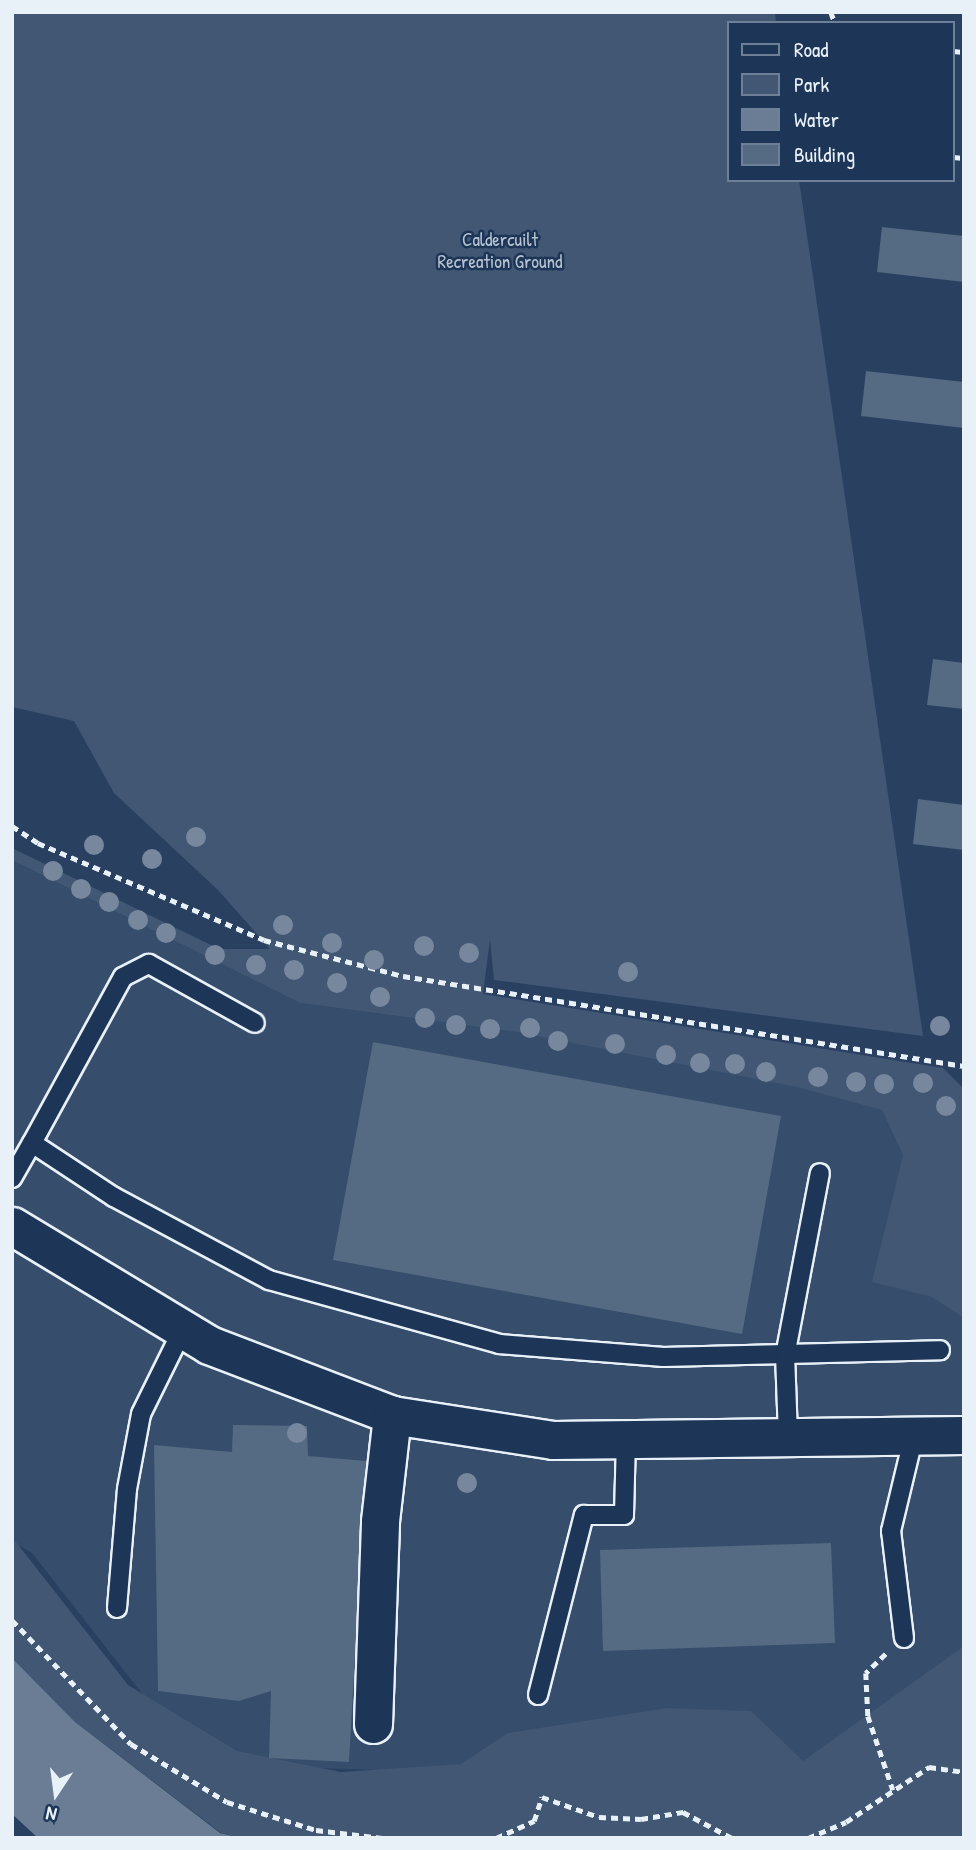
<!DOCTYPE html>
<style>
body{margin:0}
#map{position:relative;width:976px;height:1850px;overflow:hidden;background:#294061;font-family:"Patrick Hand",sans-serif}
div>[style]{position:absolute}
.built>*{inset:0;background:#364d6b}
.green>*{inset:0;background:#415774}
.water>*{inset:0;background:#6b7c95}
.building>*{inset:0;background:#556a83}
.path>*{height:4.5px;margin-top:-2.25px;transform-origin:0;background:repeating-linear-gradient(90deg,#e8f1f8 0 7px,transparent 0 12px)}
.roads{filter:drop-shadow(2px 0 #e8f1f8) drop-shadow(-2px 0 #e8f1f8) drop-shadow(0 2px #e8f1f8) drop-shadow(0 -2px #e8f1f8)}
.lane>*{height:18px;margin:-9px;padding:0 9px;transform-origin:9px;border-radius:9px;background:#1d3557}
.street>*{height:37px;margin:-18.5px;padding:0 18.5px;transform-origin:18.5px;border-radius:18.5px;background:#1d3557}
.trees>*{width:20px;height:20px;margin:-10px;border-radius:50%;background:#77889e}
span{translate:-50% -50%;white-space:nowrap;text-align:center;line-height:1.15;-webkit-text-stroke:5px #1d3557;paint-order:stroke}
.park-label{font-size:19px;color:#b6c3d0}
.frame{position:absolute;inset:0;border:14px solid #e8f1f8;pointer-events:none}
.legend{position:absolute;left:727px;top:21px;width:228px;height:161px;box-sizing:border-box;background:#1d3557;border:2px solid #6e8097;margin:0;padding:9px 12px;list-style:none;font-size:21px;color:#e8f1f8}
.legend li{display:flex;align-items:center;gap:14px;height:35px}
.legend b{width:35px;border:2px solid #6e8097}
.north{position:absolute;left:21px;top:1759px;width:70px;height:70px;-webkit-text-stroke:5px #1d3557;paint-order:stroke;rotate:193deg;font-size:19px;font-weight:700;line-height:28px;text-align:center;color:#e8f1f8}
.north::after{content:'';display:block;margin:auto;width:24px;height:32px;background:#e8f1f8;clip-path:polygon(50% 0,100% 100%,50% 72%,0 100%)}
</style>
<div id="map">
<div class="built">
<i style="clip-path:polygon(12px 860px,300px 1003px,964px 1091px,964px 1819px,522px 1774px,280px 1767px,169px 1728px,32px 1553px,12px 1541px)"></i>
</div>
<div class="green">
<i style="clip-path:polygon(12px 12px,775px 12px,776px 23px,729px 23px,729px 180px,799px 180px,923px 1036px,494px 980px,490px 939px,483px 994px,943px 1068px,964px 1089px,964px 1318px,932px 1297px,872px 1282px,903px 1155px,882px 1110px,797px 1087px,517px 1032px,300px 1003px,12px 860px,12px 848px,219px 949px,270px 949px,218px 890px,114px 793px,74px 721px,12px 707px)"></i>
<i style="clip-path:polygon(12px 1537px,128px 1685px,237px 1751px,341px 1772px,461px 1764px,508px 1733px,667px 1708px,751px 1711px,803px 1761px,964px 1646px,964px 1838px,240px 1838px,221px 1833px,75px 1722px,12px 1658px)"></i>
</div>
<div class="water">
<i style="clip-path:polygon(12px 1658px,75px 1722px,220px 1833px,240px 1838px,38px 1838px,12px 1814px)"></i>
</div>
<div class="building">
<i style="clip-path:polygon(882px 227px,964px 236px,964px 282px,877px 272px)"></i>
<i style="clip-path:polygon(866px 371px,964px 382px,964px 428px,861px 416px)"></i>
<i style="clip-path:polygon(933px 659px,964px 663px,964px 709px,927px 705px)"></i>
<i style="clip-path:polygon(918px 799px,964px 805px,964px 850px,913px 844px)"></i>
<i style="clip-path:polygon(373px 1042px,781px 1116px,742px 1334px,333px 1260px)"></i>
<i style="clip-path:polygon(233px 1425px,307px 1426px,308px 1456px,366px 1461px,349px 1762px,269px 1758px,271px 1691px,239px 1701px,158px 1691px,154px 1445px,232px 1452px)"></i>
<i style="clip-path:polygon(831px 1543px,835px 1643px,603px 1651px,600px 1550px)"></i>
</div>
<div class="path">
<i style="left:831px;top:12px;width:12px;rotate:70deg"></i>
<i style="left:953px;top:51px;width:11px;rotate:5deg"></i>
<i style="left:953px;top:157px;width:11px;rotate:5deg"></i>
<i style="left:12px;top:826px;width:31px;rotate:33deg"></i>
<i style="left:38px;top:843px;width:246px;rotate:23.2deg"></i>
<i style="left:264px;top:940px;width:144px;rotate:14.5deg"></i>
<i style="left:403px;top:976px;width:568px;rotate:9.11deg"></i>
<i style="left:12px;top:1620px;width:172px;rotate:46.2deg"></i>
<i style="left:131px;top:1744px;width:112px;rotate:31.1deg"></i>
<i style="left:227px;top:1802px;width:93px;rotate:17.5deg"></i>
<i style="left:316px;top:1830px;width:67px;rotate:6.8deg"></i>
<i style="left:886px;top:1654px;width:28px;rotate:136deg"></i>
<i style="left:866px;top:1673px;width:43px;rotate:87.3deg"></i>
<i style="left:868px;top:1716px;width:78px;rotate:71.3deg"></i>
<i style="left:496px;top:1838px;width:42px;rotate:-24.1deg"></i>
<i style="left:534px;top:1821px;width:25px;rotate:-72deg"></i>
<i style="left:542px;top:1797px;width:60px;rotate:19.3deg"></i>
<i style="left:599px;top:1817px;width:42px;rotate:2.7deg"></i>
<i style="left:641px;top:1819px;width:43px;rotate:-9.5deg"></i>
<i style="left:683px;top:1812px;width:55px;rotate:28deg"></i>
<i style="left:808px;top:1838px;width:41px;rotate:-22.8deg"></i>
<i style="left:846px;top:1822px;width:100px;rotate:-33.5deg"></i>
<i style="left:929px;top:1767px;width:35px;rotate:8deg"></i>
</div>
<div class="roads">
<div class="lane">
<i style="left:32px;top:1143px;width:189px;rotate:-61.3deg"></i>
<i style="left:123px;top:977px;width:29px;rotate:-27deg"></i>
<i style="left:149px;top:964px;width:121px;rotate:29.1deg"></i>
<i style="left:12px;top:1178px;width:40px;rotate:-60.3deg"></i>
<i style="left:32px;top:1143px;width:98px;rotate:33.4deg"></i>
<i style="left:114px;top:1197px;width:176px;rotate:28.2deg"></i>
<i style="left:269px;top:1280px;width:239px;rotate:15.5deg"></i>
<i style="left:499px;top:1344px;width:165px;rotate:4.5deg"></i>
<i style="left:663px;top:1357px;width:277px;rotate:-1.4deg"></i>
<i style="left:788px;top:1436px;width:80px;rotate:-92.1deg"></i>
<i style="left:785px;top:1356px;width:186px;rotate:-79.2deg"></i>
<i style="left:117px;top:1608px;width:119px;rotate:-85.2deg"></i>
<i style="left:127px;top:1489px;width:76px;rotate:-79.4deg"></i>
<i style="left:141px;top:1414px;width:95px;rotate:-63.7deg"></i>
<i style="left:904px;top:1638px;width:108px;rotate:-96.9deg"></i>
<i style="left:891px;top:1531px;width:99px;rotate:-76.5deg"></i>
<i style="left:538px;top:1695px;width:186px;rotate:-75.7deg"></i>
<i style="left:584px;top:1515px;width:40px"></i>
<i style="left:624px;top:1515px;width:76px;rotate:-88.5deg"></i>
</div>
<div class="street">
<i style="left:12px;top:1226px;width:230px;rotate:31.1deg"></i>
<i style="left:209px;top:1345px;width:196px;rotate:20.9deg"></i>
<i style="left:392px;top:1415px;width:163px;rotate:8.8deg"></i>
<i style="left:553px;top:1440px;width:411px;rotate:-0.7deg"></i>
<i style="left:373px;top:1724px;width:203px;rotate:-88deg"></i>
<i style="left:380px;top:1521px;width:107px;rotate:-83.5deg"></i>
</div>
</div>
<div class="trees">
<i style="left:196px;top:837px"></i>
<i style="left:94px;top:845px"></i>
<i style="left:152px;top:859px"></i>
<i style="left:53px;top:871px"></i>
<i style="left:81px;top:889px"></i>
<i style="left:109px;top:902px"></i>
<i style="left:138px;top:920px"></i>
<i style="left:283px;top:925px"></i>
<i style="left:166px;top:933px"></i>
<i style="left:332px;top:943px"></i>
<i style="left:424px;top:946px"></i>
<i style="left:469px;top:953px"></i>
<i style="left:215px;top:955px"></i>
<i style="left:374px;top:960px"></i>
<i style="left:256px;top:965px"></i>
<i style="left:294px;top:970px"></i>
<i style="left:628px;top:972px"></i>
<i style="left:337px;top:983px"></i>
<i style="left:380px;top:997px"></i>
<i style="left:425px;top:1018px"></i>
<i style="left:456px;top:1025px"></i>
<i style="left:940px;top:1026px"></i>
<i style="left:530px;top:1028px"></i>
<i style="left:490px;top:1029px"></i>
<i style="left:558px;top:1041px"></i>
<i style="left:615px;top:1044px"></i>
<i style="left:666px;top:1055px"></i>
<i style="left:700px;top:1063px"></i>
<i style="left:735px;top:1064px"></i>
<i style="left:766px;top:1072px"></i>
<i style="left:818px;top:1077px"></i>
<i style="left:856px;top:1082px"></i>
<i style="left:923px;top:1083px"></i>
<i style="left:884px;top:1084px"></i>
<i style="left:946px;top:1106px"></i>
<i style="left:297px;top:1433px"></i>
<i style="left:467px;top:1483px"></i>
</div>
<div class="park-label">
<span style="left:500px;top:251px">Caldercuilt<br>Recreation Ground</span>
</div>
<div class="frame"></div>
<ul class="legend">
<li><b style="height:9px;background:#1d3557"></b>Road</li>
<li><b style="height:19px;background:#415774"></b>Park</li>
<li><b style="height:19px;background:#6b7c95"></b>Water</li>
<li><b style="height:19px;background:#556a83"></b>Building</li>
</ul>
<div class="north">N</div>
</div>
